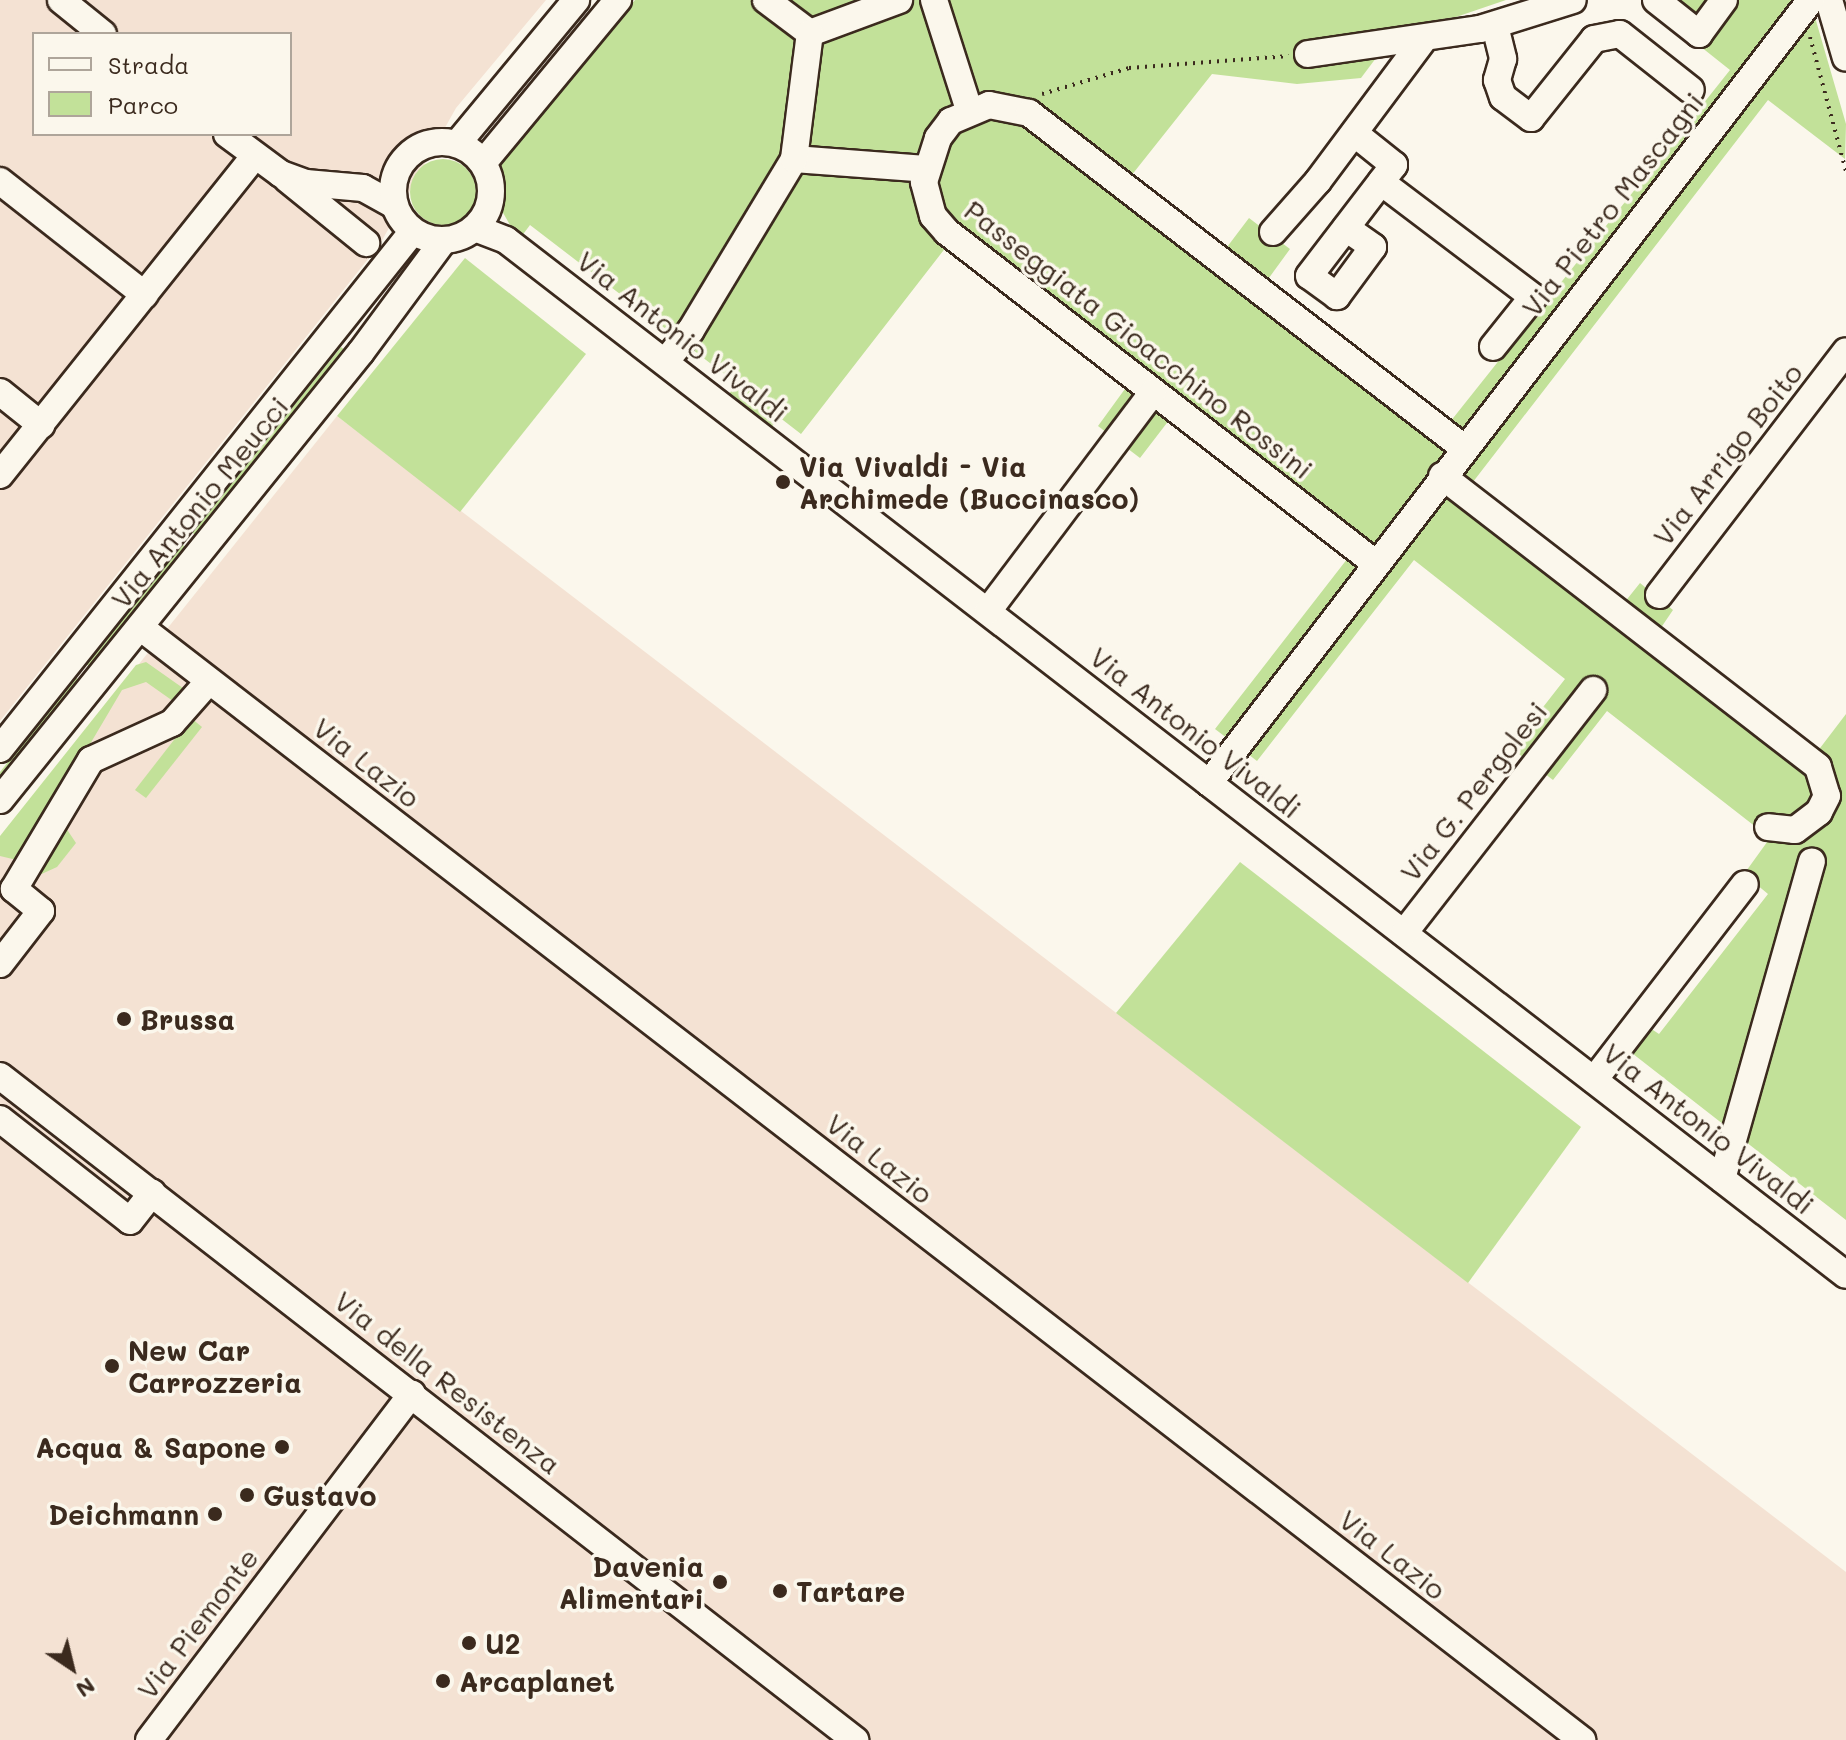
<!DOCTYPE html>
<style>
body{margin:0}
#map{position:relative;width:1846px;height:1740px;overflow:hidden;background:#fbf7ec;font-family:Mali,sans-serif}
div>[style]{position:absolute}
.built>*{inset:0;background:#f4e2d3}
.green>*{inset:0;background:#c2e199}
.round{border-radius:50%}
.path>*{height:4px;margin-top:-2px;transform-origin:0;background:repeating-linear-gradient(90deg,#3b2a1e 0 2px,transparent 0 8px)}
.roads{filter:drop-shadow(2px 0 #3b2a1e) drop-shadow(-2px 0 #3b2a1e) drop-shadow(0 2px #3b2a1e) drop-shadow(0 -2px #3b2a1e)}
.minor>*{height:26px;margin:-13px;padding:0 13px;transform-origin:13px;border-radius:13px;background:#fbf7ec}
.minor>.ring{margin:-13px;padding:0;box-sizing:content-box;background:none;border:26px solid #fbf7ec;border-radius:50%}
.dots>*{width:22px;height:22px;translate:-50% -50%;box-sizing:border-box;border:4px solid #fbf7ec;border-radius:50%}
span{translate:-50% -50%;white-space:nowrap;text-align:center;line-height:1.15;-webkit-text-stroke:7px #fbf7ec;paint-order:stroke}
.street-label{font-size:28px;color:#3b2a1e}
.poi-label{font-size:28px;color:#3b2a1e;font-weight:700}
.left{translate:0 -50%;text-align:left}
.right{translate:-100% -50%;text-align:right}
.legend{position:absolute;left:32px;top:32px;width:260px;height:104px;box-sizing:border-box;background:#fbf7ec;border:2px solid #aea59a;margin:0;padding:10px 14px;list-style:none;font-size:24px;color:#3b2a1e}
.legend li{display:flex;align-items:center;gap:16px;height:40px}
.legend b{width:40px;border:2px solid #aea59a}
.north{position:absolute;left:32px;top:1628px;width:80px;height:80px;-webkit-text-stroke:6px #fbf7ec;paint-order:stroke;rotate:145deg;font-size:22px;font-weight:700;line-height:32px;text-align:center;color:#3b2a1e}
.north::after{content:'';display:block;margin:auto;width:28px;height:36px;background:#3b2a1e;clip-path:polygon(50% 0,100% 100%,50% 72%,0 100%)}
</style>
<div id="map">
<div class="built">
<i style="clip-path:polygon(evenodd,0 0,546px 0,456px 108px,380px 244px,0 721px,0 0,34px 34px,290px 34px,290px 134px,34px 134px,34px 34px)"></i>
<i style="clip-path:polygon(337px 416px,1846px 1572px,1846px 1740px,0 1740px,0 838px)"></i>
</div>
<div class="green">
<i style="clip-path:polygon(635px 0,1506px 0,1456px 17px,1400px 26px,1361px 78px,1297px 84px,1212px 74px,1127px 181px,1221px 255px,1249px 218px,1290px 249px,1263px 286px,1446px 427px,1730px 70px,1642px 0,1810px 0,1846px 124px,1845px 159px,1768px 100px,1466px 491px,1620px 608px,1640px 583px,1673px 610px,1656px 635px,1814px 756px,1846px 714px,1846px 1220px,1628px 1050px,1647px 1026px,1659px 1034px,1768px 894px,1744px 874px,1770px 838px,1607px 711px,1553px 780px,1511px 748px,1565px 679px,1414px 560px,1257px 761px,1215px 729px,1351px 554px,1173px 415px,1140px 458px,1098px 426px,1130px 382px,950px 242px,801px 434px,779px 417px,771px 428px,728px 396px,736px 383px,530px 225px,521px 237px,510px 225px,502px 211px,500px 163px)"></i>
<i class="round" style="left:410px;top:159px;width:66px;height:66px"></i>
<i style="clip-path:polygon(465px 258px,586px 354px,460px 512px,337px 416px)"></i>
<i style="clip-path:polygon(341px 347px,345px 350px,196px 536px,192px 532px)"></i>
<i style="clip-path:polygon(182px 544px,186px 548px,91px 668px,86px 664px)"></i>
<i style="clip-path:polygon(146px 662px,190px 693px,180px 706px,146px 682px,122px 690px,21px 861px,0 856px,0 836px,136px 665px)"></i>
<i style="clip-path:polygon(76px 677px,79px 681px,0 780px,0 772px)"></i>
<i style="clip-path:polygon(191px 718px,202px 727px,146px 798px,135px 790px)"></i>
<i style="clip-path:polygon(62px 822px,76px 843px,57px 867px,35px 877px)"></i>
<i style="clip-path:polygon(1240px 862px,1581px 1127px,1468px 1283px,1116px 1013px)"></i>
</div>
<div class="path">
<i style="left:1810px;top:37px;width:139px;rotate:75deg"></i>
<i style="left:1042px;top:94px;width:91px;rotate:-16.6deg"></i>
<i style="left:1129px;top:68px;width:160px;rotate:-4.3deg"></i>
</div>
<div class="roads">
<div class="minor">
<i style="left:61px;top:0;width:54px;rotate:39deg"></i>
<i style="left:766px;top:0;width:55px;rotate:36.9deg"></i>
<i style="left:934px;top:0;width:115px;rotate:72.3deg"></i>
<i style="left:1656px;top:0;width:55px;rotate:38.3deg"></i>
<i style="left:1699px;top:34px;width:42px;rotate:-53.7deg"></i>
<i style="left:1829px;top:0;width:60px;rotate:73.7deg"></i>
<i style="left:1495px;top:26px;width:34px;rotate:76deg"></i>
<i style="left:1503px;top:59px;width:22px;rotate:106deg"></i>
<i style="left:1497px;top:80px;width:18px;rotate:71deg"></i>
<i style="left:1503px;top:97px;width:35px;rotate:37deg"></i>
<i style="left:1531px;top:118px;width:101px;rotate:-51.4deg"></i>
<i style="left:1594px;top:39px;width:26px;rotate:-11deg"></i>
<i style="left:1620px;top:34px;width:90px;rotate:38.3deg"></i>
<i style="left:810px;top:33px;width:95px;rotate:-20.3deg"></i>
<i style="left:1308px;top:54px;width:174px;rotate:-8.3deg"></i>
<i style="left:1480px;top:29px;width:97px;rotate:-17.3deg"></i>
<i style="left:227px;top:134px;width:67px;rotate:36.5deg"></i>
<i style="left:281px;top:174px;width:27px;rotate:20deg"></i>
<i style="left:306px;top:183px;width:57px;rotate:5deg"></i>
<i style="left:363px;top:188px;width:35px;rotate:29deg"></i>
<i class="ring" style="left:393px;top:142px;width:72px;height:72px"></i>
<i style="left:457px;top:144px;width:187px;rotate:-50.4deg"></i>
<i style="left:794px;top:159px;width:132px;rotate:4.3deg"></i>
<i style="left:483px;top:163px;width:212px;rotate:-50.4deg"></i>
<i style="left:287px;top:179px;width:102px;rotate:39deg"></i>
<i style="left:0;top:181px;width:184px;rotate:38.2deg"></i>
<i style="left:1381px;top:182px;width:191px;rotate:37.1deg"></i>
<i style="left:1533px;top:297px;width:64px;rotate:128.7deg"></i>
<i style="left:475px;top:228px;width:33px;rotate:21deg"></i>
<i style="left:506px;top:240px;width:1693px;rotate:37.68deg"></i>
<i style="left:1346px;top:228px;width:33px;rotate:35deg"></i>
<i style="left:1373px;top:247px;width:61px;rotate:126.3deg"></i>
<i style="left:1337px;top:296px;width:34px;rotate:-144deg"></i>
<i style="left:1309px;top:276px;width:140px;rotate:-52.6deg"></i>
<i style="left:1394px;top:165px;width:51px;rotate:-141.3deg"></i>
<i style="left:1273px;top:232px;width:68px;rotate:-48.6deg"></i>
<i style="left:1318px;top:181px;width:176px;rotate:-53.3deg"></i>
<i style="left:665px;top:362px;width:41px;rotate:-50.9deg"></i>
<i style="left:691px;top:330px;width:200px;rotate:-58.9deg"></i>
<i style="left:794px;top:159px;width:127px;rotate:-82.8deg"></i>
<i style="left:0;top:392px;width:53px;rotate:38.8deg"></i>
<i style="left:0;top:475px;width:408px;rotate:-51.4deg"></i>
<i style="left:1442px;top:476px;width:475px;rotate:37.7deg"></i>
<i style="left:1818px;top:767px;width:30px;rotate:73deg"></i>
<i style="left:1827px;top:796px;width:18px;rotate:117deg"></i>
<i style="left:1819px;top:812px;width:30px;rotate:143deg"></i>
<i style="left:1795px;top:830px;width:27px;rotate:-174deg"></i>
<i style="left:1375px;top:563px;width:541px;rotate:-142.28deg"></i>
<i style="left:947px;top:232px;width:21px;rotate:-131deg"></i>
<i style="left:933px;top:216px;width:35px;rotate:-105deg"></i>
<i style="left:924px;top:182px;width:46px;rotate:-72.3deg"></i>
<i style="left:938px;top:138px;width:21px;rotate:-53deg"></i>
<i style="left:951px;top:121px;width:41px;rotate:-22.8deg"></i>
<i style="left:989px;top:105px;width:41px;rotate:11.3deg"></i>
<i style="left:1029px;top:113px;width:549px;rotate:37.6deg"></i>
<i style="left:1659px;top:595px;width:307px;rotate:-52.5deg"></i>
<i style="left:988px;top:611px;width:274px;rotate:-53deg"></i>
<i style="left:140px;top:627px;width:1822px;rotate:37.66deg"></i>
<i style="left:0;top:749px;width:662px;rotate:-51.43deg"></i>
<i style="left:1209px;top:783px;width:988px;rotate:-52.45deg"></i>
<i style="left:0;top:800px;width:575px;rotate:-51.14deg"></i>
<i style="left:361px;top:352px;width:138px;rotate:-53.5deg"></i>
<i style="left:1404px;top:933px;width:308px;rotate:-52.1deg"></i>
<i style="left:0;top:964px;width:67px;rotate:-52.3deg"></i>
<i style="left:41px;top:911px;width:35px;rotate:-141deg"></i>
<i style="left:14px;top:889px;width:150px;rotate:-59.2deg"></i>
<i style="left:91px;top:760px;width:89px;rotate:-24.6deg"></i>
<i style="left:172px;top:723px;width:56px;rotate:-48.6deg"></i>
<i style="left:0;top:1076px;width:1083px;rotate:37.83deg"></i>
<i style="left:1594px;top:1080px;width:247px;rotate:-52.4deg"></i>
<i style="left:0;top:1119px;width:165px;rotate:38.1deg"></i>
<i style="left:130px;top:1221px;width:36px;rotate:-52deg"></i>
<i style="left:1722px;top:1179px;width:330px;rotate:-74.2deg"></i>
<i style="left:149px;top:1740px;width:435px;rotate:-52.8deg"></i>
</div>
</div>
<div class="dots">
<i style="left:783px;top:482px;background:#3b2a1e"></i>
<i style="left:124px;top:1019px;background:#3b2a1e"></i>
<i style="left:112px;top:1366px;background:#3b2a1e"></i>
<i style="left:282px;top:1447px;background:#3b2a1e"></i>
<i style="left:247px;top:1495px;background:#3b2a1e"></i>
<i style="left:215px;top:1514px;background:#3b2a1e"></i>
<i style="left:720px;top:1582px;background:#3b2a1e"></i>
<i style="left:780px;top:1591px;background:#3b2a1e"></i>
<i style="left:469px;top:1643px;background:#3b2a1e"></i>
<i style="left:443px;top:1681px;background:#3b2a1e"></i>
</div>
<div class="street-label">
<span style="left:1612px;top:204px;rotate:-52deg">Via Pietro Mascagni</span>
<span style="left:683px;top:336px;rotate:38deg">Via Antonio Vivaldi</span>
<span style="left:1139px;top:339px;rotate:38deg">Passeggiata Gioacchino Rossini</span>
<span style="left:1727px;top:454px;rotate:-52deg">Via Arrigo Boito</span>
<span style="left:199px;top:502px;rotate:-51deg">Via Antonio Meucci</span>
<span style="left:1196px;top:732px;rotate:38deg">Via Antonio Vivaldi</span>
<span style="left:367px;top:762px;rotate:38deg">Via Lazio</span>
<span style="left:1473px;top:791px;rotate:-52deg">Via G. Pergolesi</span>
<span style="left:1709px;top:1128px;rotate:38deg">Via Antonio Vivaldi</span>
<span style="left:880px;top:1158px;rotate:38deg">Via Lazio</span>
<span style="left:448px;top:1382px;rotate:38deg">Via della Resistenza</span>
<span style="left:1393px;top:1554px;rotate:38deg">Via Lazio</span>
<span style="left:197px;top:1623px;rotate:-53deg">Via Piemonte</span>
</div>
<div class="poi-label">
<span class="left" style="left:799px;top:482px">Via Vivaldi - Via<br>Archimede (Buccinasco)</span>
<span class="left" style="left:140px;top:1019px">Brussa</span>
<span class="left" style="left:128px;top:1366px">New Car<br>Carrozzeria</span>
<span class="right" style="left:266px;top:1447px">Acqua &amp; Sapone</span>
<span class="left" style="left:263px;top:1495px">Gustavo</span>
<span class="right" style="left:199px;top:1514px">Deichmann</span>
<span class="right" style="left:704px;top:1582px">Davenia<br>Alimentari</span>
<span class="left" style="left:796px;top:1591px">Tartare</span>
<span class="left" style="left:485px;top:1643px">U2</span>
<span class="left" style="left:459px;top:1681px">Arcaplanet</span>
</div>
<ul class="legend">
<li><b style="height:10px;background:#fbf7ec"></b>Strada</li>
<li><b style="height:22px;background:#c2e199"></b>Parco</li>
</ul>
<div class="north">N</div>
</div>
